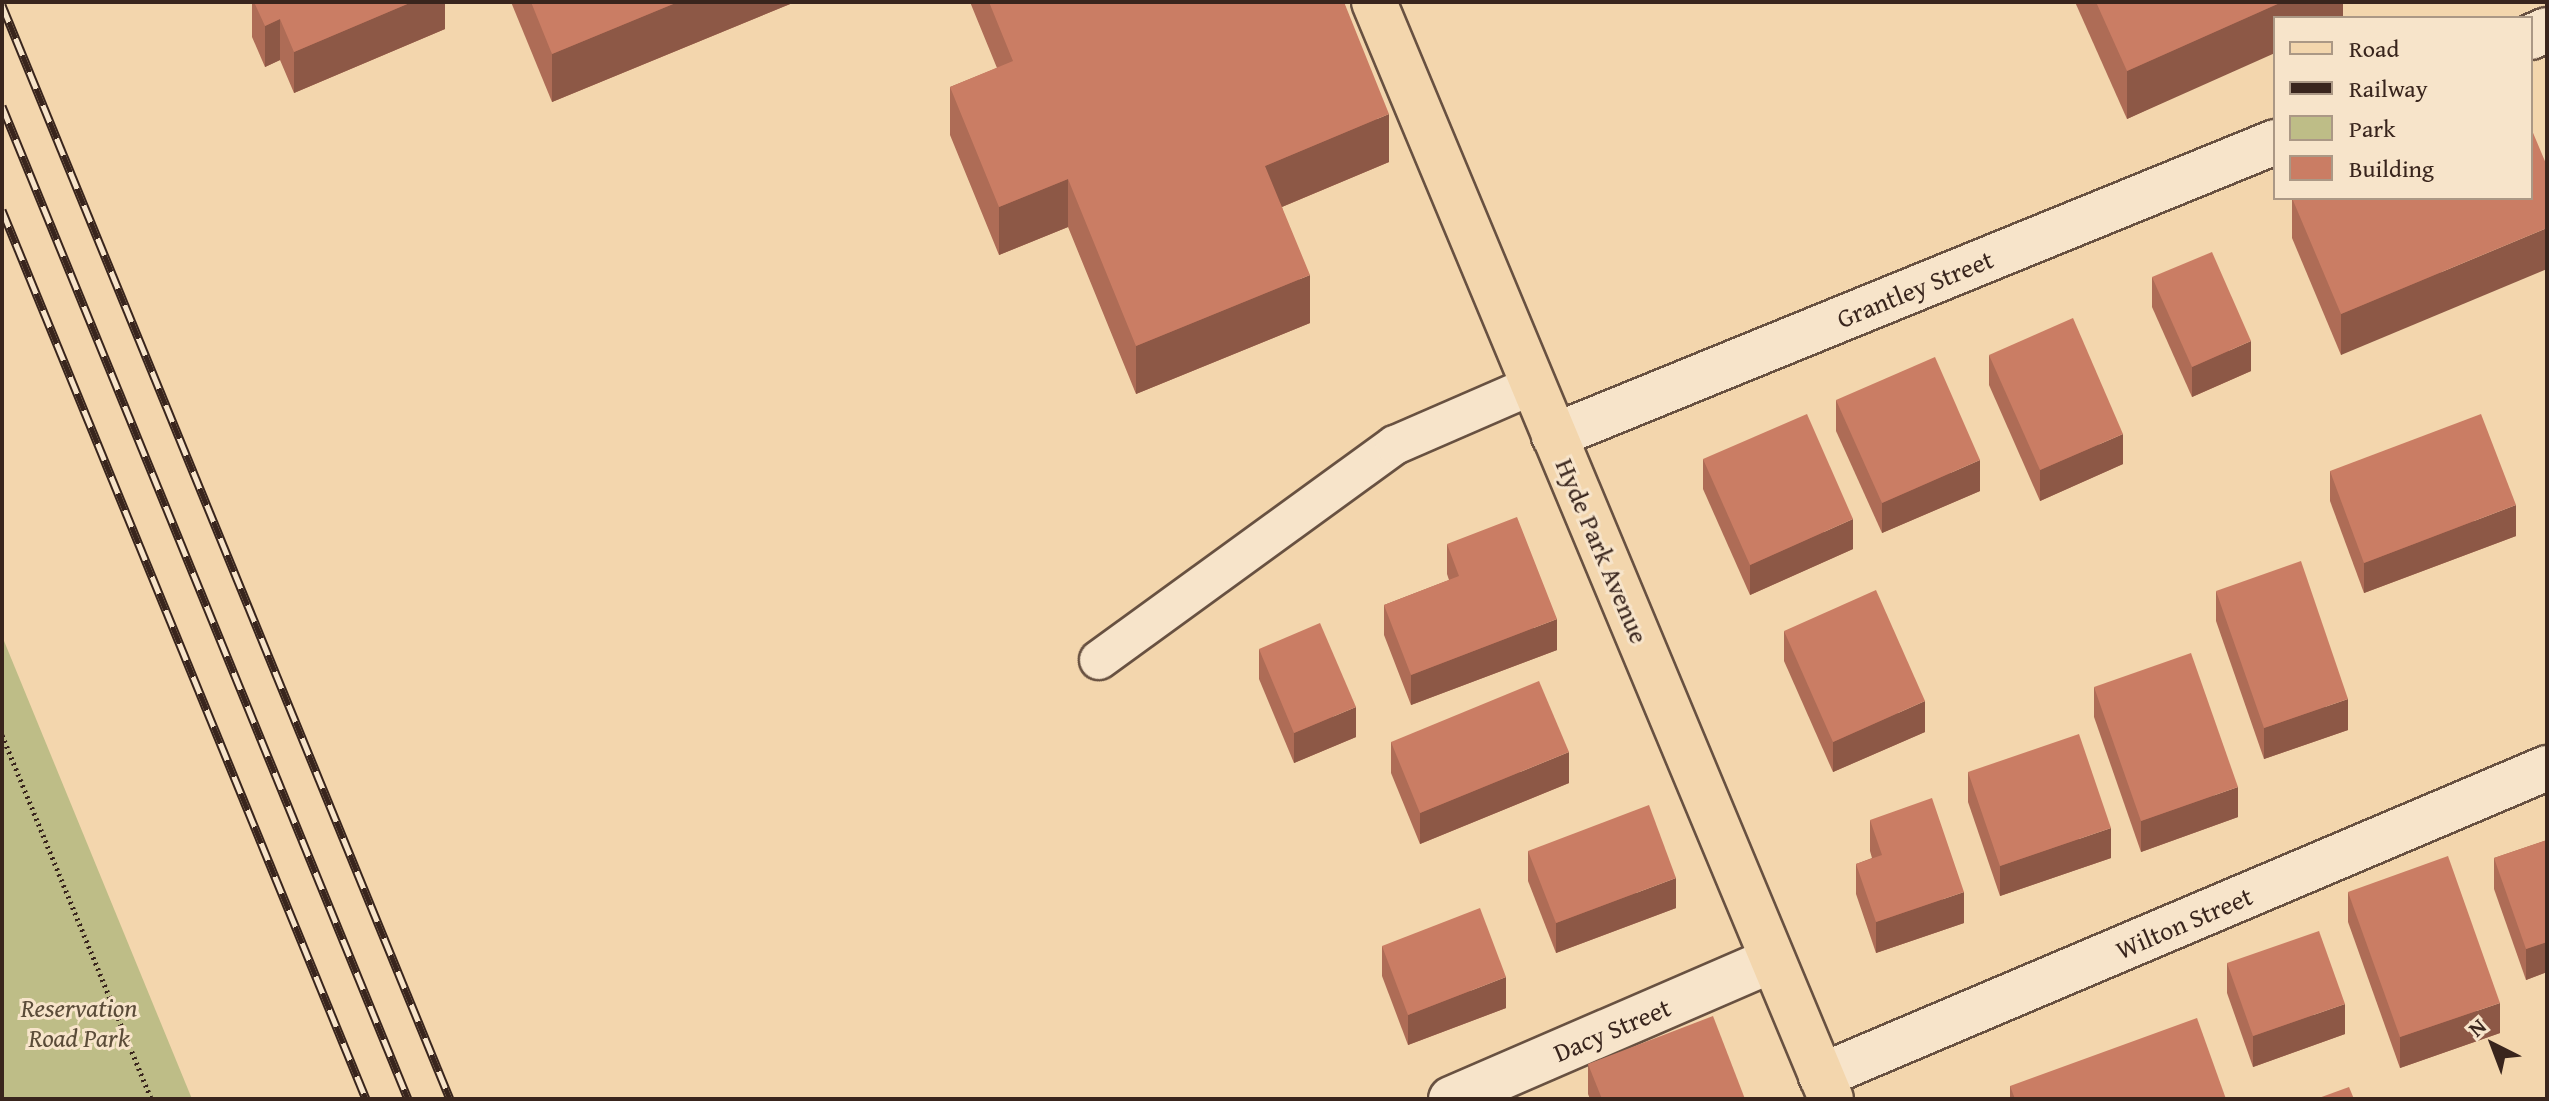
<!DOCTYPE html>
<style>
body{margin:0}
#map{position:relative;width:2549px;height:1101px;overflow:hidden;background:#f3d6ad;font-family:"Gentium Book Plus",serif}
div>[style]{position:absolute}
.green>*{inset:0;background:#bebd87}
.path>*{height:5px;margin-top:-2.5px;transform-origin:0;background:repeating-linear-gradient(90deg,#39251d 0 2px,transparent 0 6px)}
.roads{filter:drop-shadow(2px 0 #685141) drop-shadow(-2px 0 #685141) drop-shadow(0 2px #685141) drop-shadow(0 -2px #685141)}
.lane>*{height:38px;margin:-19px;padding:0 19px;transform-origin:19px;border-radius:19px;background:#f7e4ca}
.street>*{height:44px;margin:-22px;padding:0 22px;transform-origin:22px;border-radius:22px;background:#f7e4ca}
.primary>*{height:44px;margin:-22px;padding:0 22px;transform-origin:22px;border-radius:22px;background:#f3d6ad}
.rail>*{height:9px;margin-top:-4.5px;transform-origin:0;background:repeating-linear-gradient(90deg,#f7e4ca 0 18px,#39251d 0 36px);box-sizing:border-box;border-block:2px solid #39251d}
.wall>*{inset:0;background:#ae6c56}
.shaded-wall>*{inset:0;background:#8d5846}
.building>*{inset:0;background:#ca7d64}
span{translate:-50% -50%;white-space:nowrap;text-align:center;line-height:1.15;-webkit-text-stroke:6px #f7e4ca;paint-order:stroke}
.street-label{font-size:26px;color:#39251d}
.park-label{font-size:26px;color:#5a4b38;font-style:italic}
.frame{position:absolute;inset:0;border:4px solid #39251d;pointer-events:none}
.legend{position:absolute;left:2273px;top:16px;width:260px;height:184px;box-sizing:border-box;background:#f7e4ca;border:2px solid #ab9885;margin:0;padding:10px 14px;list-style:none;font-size:24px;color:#39251d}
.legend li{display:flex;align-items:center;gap:16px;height:40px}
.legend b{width:40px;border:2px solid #ab9885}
.north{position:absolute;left:2453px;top:1005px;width:80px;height:80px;-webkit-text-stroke:6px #f7e4ca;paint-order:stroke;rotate:318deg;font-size:22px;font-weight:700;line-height:32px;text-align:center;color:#39251d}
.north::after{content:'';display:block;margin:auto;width:28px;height:36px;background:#39251d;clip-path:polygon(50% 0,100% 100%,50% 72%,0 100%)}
</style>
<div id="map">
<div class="green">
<i style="clip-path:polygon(2px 636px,192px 1099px,2px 1099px)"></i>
</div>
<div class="path">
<i style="left:2px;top:735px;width:393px;rotate:67.7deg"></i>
</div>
<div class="roads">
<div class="lane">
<i style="left:1099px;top:660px;width:366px;rotate:-36deg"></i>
<i style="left:1395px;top:445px;width:150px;rotate:-23.5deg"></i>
</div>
<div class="street">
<i style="left:2531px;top:37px;width:17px;rotate:-24deg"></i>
<i style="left:1554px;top:436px;width:779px;rotate:-22.18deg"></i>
<i style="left:1821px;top:1076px;width:789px;rotate:-22.99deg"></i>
<i style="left:1451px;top:1099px;width:350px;rotate:-23.4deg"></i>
</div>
<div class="primary">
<i style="left:1374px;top:2px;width:1188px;rotate:67.38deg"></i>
</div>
</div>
<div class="rail">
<i style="left:2px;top:5px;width:1182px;rotate:67.73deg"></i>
<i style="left:2px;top:106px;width:1073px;rotate:67.76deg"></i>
<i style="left:2px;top:210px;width:961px;rotate:67.73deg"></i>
</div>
<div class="wall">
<i style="clip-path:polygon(252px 2px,445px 2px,445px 29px,294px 93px,280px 60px,265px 67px,252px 37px)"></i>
<i style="clip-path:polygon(511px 2px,795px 2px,552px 102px)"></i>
<i style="clip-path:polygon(970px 2px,1344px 2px,1389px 162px,1282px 207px,1310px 323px,1136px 394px,1068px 227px,999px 255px,950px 135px,950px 87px,997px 68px)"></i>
<i style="clip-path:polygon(2075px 2px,2343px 2px,2343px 18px,2127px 119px)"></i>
<i style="clip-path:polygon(2292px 198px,2531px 198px,2341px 355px,2292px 238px)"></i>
<i style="clip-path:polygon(2152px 277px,2251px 371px,2192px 397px,2152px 307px)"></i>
<i style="clip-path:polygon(1989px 355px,2123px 464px,2040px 501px,1989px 385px)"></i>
<i style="clip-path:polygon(1836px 400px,1980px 491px,1882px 533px,1836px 431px)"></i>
<i style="clip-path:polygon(1703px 459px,1853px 549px,1750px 595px,1703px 489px)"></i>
<i style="clip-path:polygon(2330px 471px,2516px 536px,2364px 593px,2330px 501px)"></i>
<i style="clip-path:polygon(1447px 544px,1557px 650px,1411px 705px,1384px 635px,1384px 605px,1449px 580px,1447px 574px)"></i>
<i style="clip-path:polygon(2216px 591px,2348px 730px,2264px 759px,2216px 621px)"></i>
<i style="clip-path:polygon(1784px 631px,1925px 732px,1833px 772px,1784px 661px)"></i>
<i style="clip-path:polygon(1259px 649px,1356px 737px,1294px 763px,1259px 679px)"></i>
<i style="clip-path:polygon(2094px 687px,2238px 817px,2141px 852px,2094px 717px)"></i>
<i style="clip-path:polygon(1391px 742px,1569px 783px,1420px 844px,1391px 773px)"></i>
<i style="clip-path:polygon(1968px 772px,2111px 858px,2000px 896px,1968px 802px)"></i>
<i style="clip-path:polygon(1870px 820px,1964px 923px,1876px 953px,1856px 894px,1856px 864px,1872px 858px,1870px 851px)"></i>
<i style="clip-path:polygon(2547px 840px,2547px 972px,2526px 980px,2494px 889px,2494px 858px)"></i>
<i style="clip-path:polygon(1528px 851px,1676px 908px,1556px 953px,1528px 881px)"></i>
<i style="clip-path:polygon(2348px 892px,2500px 1033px,2400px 1068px,2348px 922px)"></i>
<i style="clip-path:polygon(1382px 946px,1506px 1008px,1408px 1045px,1382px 976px)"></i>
<i style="clip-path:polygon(2227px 963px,2345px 1034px,2253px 1067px,2227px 993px)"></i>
<i style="clip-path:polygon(1588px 1064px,1745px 1099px,1590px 1099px,1588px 1094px)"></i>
<i style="clip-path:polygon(2010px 1086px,2226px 1099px,2010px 1099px)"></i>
</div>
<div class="shaded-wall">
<i style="clip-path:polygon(412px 2px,445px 2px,445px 29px,294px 93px,294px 52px)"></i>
<i style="clip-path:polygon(678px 2px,795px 2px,552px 102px,552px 54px)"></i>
<i style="clip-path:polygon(2282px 2px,2343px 2px,2343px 18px,2275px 18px,2275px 53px,2127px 119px,2127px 71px)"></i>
<i style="clip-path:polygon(280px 19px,280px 60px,265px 67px,265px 26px)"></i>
<i style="clip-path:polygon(1389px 114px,1389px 162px,1265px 214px,1265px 166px)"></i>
<i style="clip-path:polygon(1068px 179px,1068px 227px,999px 255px,999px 207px)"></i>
<i style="clip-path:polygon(2547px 228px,2547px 269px,2341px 355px,2341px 314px)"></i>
<i style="clip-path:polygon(1310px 275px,1310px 323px,1136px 394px,1136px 346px)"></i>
<i style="clip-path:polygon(2251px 341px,2251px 371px,2192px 397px,2192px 367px)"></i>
<i style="clip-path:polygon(2123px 434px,2123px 464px,2040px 501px,2040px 470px)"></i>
<i style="clip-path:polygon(1980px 460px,1980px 491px,1882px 533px,1882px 503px)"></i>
<i style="clip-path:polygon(2516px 505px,2516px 536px,2364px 593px,2364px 563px)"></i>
<i style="clip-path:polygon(1853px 519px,1853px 549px,1750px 595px,1750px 565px)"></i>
<i style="clip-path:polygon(1557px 619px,1557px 650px,1411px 705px,1411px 675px)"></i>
<i style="clip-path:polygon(2348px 699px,2348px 730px,2264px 759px,2264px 728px)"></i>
<i style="clip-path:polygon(1925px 701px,1925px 732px,1833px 772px,1833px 742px)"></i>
<i style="clip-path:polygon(1356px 707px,1356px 737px,1294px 763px,1294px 733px)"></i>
<i style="clip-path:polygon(1569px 752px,1569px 783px,1420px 844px,1420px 813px)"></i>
<i style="clip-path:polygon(2238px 787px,2238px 817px,2141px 852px,2141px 821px)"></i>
<i style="clip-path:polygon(2111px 828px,2111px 858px,2000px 896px,2000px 866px)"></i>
<i style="clip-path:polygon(1676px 878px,1676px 908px,1556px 953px,1556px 923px)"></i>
<i style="clip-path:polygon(1964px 892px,1964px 923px,1876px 953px,1876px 922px)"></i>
<i style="clip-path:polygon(2547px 942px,2547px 972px,2526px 980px,2526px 949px)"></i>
<i style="clip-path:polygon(1506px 977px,1506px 1008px,1408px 1045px,1408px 1015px)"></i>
<i style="clip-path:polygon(2500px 1003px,2500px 1033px,2400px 1068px,2400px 1037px)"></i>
<i style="clip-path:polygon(2345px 1004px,2345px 1034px,2253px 1067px,2253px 1036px)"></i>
</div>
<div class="building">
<i style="clip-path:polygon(254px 2px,412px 2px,294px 52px,280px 19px,265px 26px)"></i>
<i style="clip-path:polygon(531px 2px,678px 2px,552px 54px)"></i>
<i style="clip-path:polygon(989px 2px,1344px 2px,1389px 114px,1265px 166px,1310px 275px,1136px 346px,1068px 179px,999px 207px,950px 87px,1013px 61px)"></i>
<i style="clip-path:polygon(2096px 2px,2282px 2px,2127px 71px)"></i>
<i style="clip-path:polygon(2531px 128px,2547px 166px,2547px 228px,2341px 314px,2292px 198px,2531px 198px)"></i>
<i style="clip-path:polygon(2212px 252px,2251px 341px,2192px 367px,2152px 277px)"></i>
<i style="clip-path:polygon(2073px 318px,2123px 434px,2040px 470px,1989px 355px)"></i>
<i style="clip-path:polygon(1935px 357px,1980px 460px,1882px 503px,1836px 400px)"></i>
<i style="clip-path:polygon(1807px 414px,1853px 519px,1750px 565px,1703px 459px)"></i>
<i style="clip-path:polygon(2481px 414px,2516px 505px,2364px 563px,2330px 471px)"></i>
<i style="clip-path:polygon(1517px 517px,1557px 619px,1411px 675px,1384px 605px,1459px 576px,1447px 544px)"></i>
<i style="clip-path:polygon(2301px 561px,2348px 699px,2264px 728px,2216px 591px)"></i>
<i style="clip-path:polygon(1876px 590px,1925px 701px,1833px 742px,1784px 631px)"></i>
<i style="clip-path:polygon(1320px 623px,1356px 707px,1294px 733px,1259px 649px)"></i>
<i style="clip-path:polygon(2191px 653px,2238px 787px,2141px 821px,2094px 687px)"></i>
<i style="clip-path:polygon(1539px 681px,1569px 752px,1420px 813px,1391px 742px)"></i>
<i style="clip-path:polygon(2079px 734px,2111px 828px,2000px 866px,1968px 772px)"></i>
<i style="clip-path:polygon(1932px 798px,1964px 892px,1876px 922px,1856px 864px,1882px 855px,1870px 820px)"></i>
<i style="clip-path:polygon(1649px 805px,1676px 878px,1556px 923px,1528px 851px)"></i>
<i style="clip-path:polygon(2547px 840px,2547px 942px,2526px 949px,2494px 858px)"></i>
<i style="clip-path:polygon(2448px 856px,2500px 1003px,2400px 1037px,2348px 892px)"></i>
<i style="clip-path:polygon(1480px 908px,1506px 977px,1408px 1015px,1382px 946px)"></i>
<i style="clip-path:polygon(2319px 931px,2345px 1004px,2253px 1036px,2227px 963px)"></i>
<i style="clip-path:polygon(1713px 1016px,1745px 1099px,1602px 1099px,1588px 1064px)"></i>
<i style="clip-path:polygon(2197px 1018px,2226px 1099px,2015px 1099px,2010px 1086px)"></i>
<i style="clip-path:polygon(2349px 1087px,2354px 1099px,2316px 1099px)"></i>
</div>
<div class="street-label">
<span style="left:1915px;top:289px;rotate:-22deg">Grantley Street</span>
<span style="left:1602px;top:551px;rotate:67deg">Hyde Park Avenue</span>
<span style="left:2184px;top:923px;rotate:-23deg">Wilton Street</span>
<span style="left:1612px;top:1030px;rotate:-23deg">Dacy Street</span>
</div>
<div class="park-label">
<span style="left:79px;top:1023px">Reservation<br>Road Park</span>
</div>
<div class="frame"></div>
<ul class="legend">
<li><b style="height:10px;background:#f3d6ad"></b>Road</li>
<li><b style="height:10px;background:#39251d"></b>Railway</li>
<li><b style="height:22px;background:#bebd87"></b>Park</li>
<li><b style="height:22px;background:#ca7d64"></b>Building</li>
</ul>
<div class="north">N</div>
</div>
